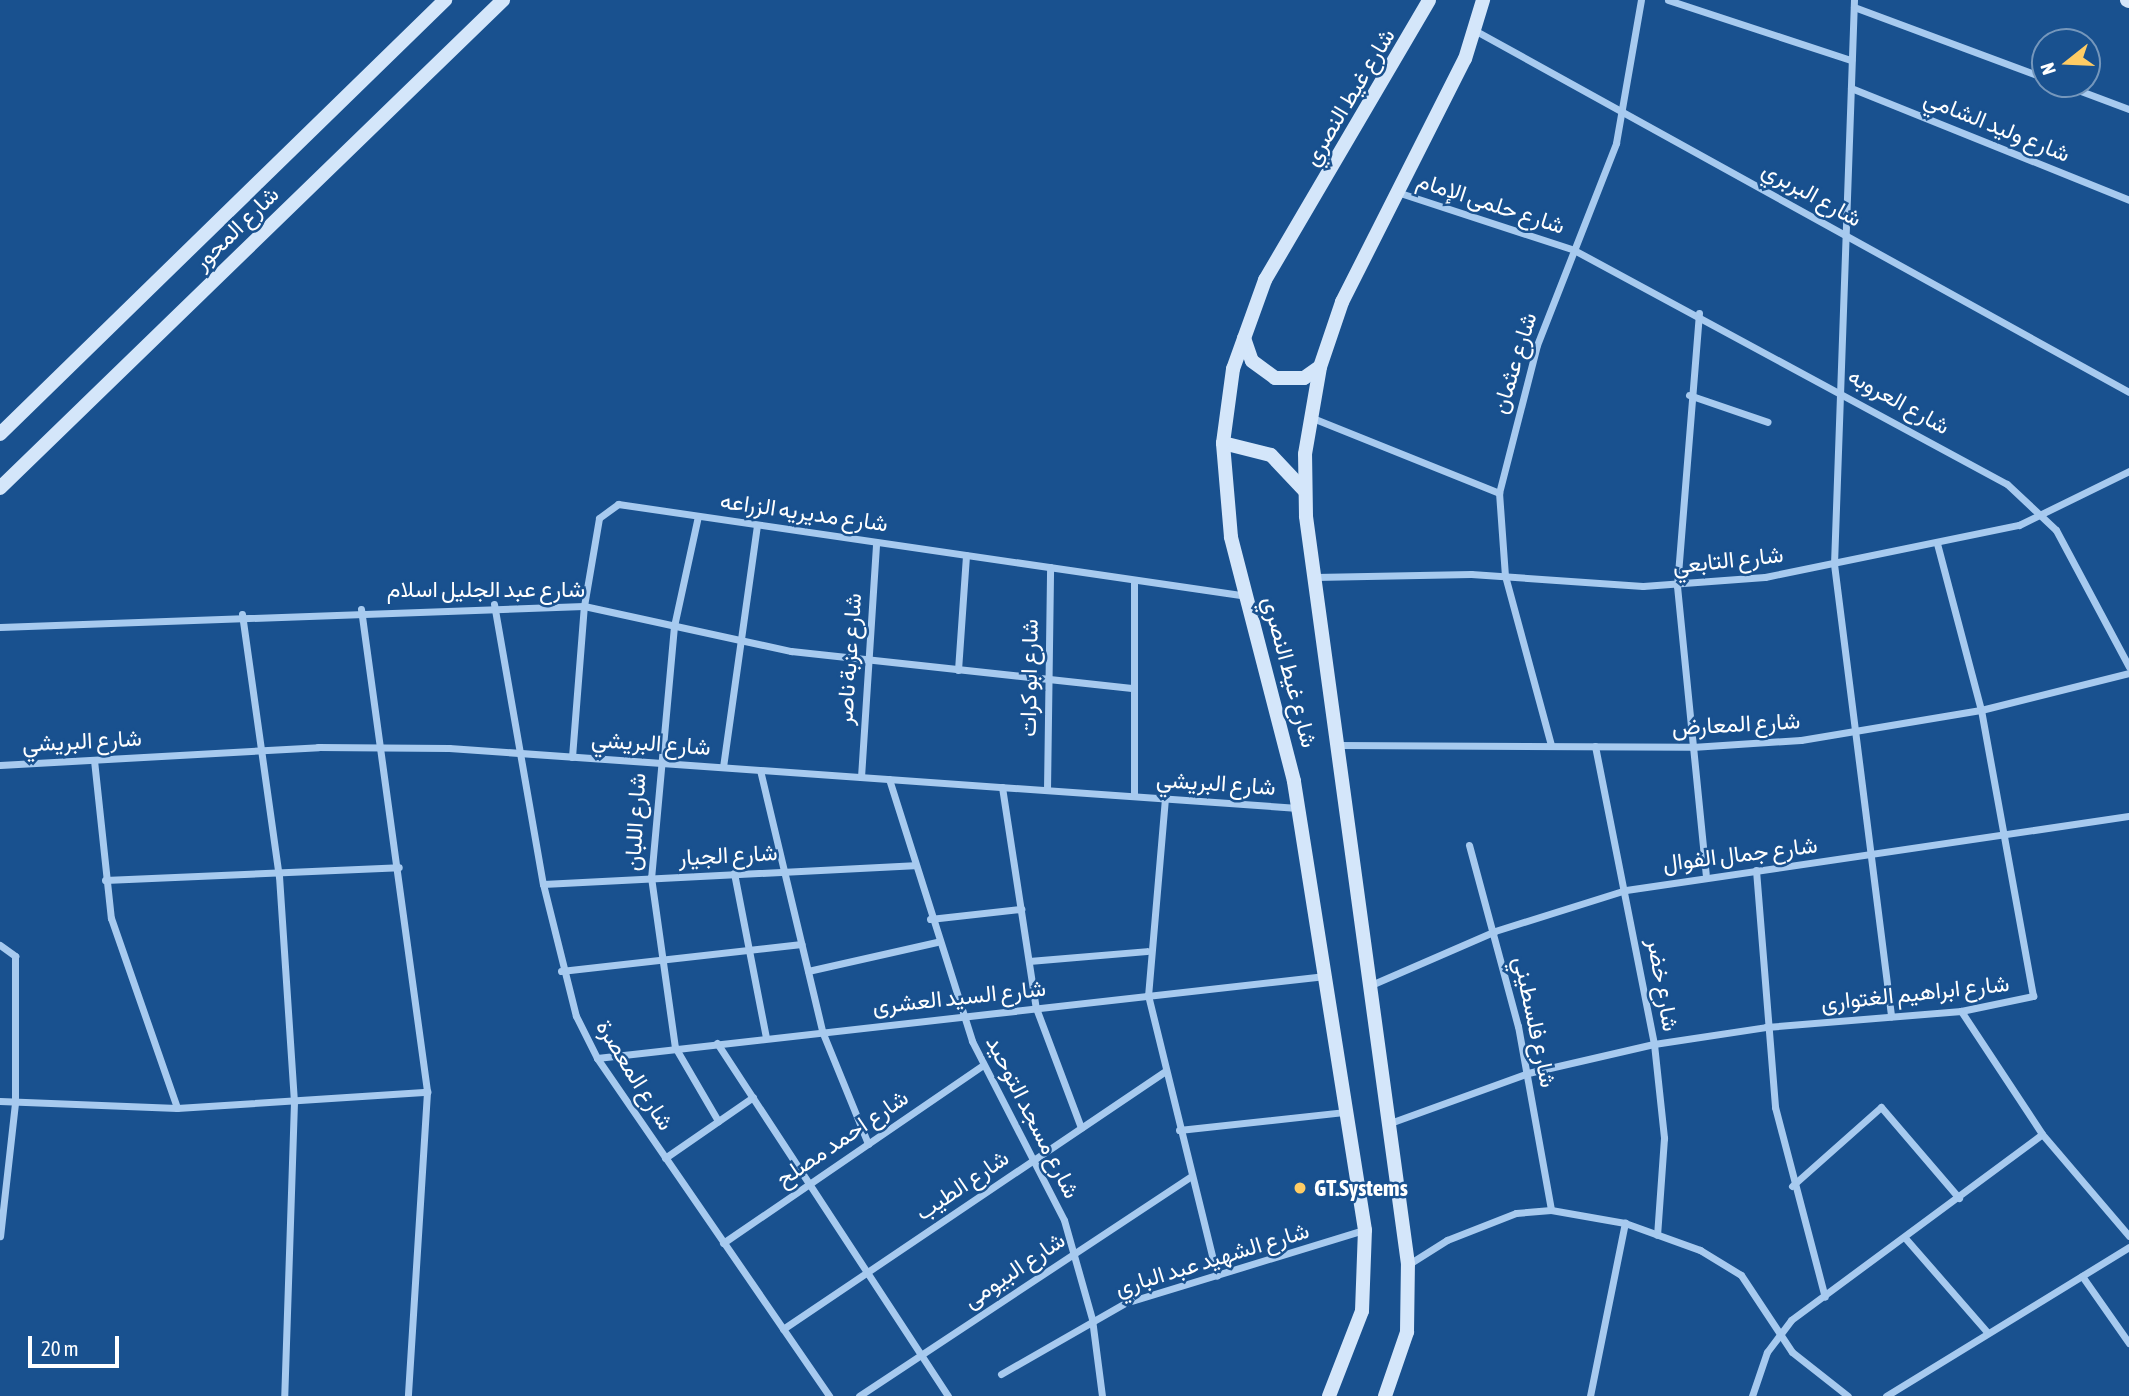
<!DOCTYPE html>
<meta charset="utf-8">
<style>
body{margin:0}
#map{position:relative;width:2129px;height:1396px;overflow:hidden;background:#19518f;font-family:"Asap Condensed",Vazirmatn,sans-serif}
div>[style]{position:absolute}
.street>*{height:7px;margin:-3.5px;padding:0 3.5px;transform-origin:3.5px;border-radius:3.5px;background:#a7caef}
.secondary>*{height:14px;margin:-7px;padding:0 7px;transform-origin:7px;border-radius:7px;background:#d4e6fa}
.dots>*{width:19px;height:19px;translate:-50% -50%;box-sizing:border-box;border:4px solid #19518f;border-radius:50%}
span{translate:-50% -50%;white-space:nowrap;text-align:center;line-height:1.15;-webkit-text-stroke:5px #19518f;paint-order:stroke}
.street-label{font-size:23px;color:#fff}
.poi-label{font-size:23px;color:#fff;font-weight:700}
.left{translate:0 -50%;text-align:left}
.north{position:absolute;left:2031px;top:28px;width:70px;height:70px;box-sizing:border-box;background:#19518f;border:2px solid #7597bc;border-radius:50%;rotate:252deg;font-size:19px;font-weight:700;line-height:28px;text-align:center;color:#fff}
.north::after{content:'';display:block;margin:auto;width:24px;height:32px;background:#ffcc64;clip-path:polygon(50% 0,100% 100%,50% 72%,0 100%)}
.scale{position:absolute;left:28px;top:1336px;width:91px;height:32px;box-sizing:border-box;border:4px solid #fff;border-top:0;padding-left:9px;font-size:21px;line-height:24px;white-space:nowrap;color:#fff;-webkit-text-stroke:5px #19518f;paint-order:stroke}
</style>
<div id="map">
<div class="street">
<i style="left:1668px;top:0;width:193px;rotate:18.2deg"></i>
<i style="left:1854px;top:0;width:564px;rotate:92.03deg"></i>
<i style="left:1834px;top:564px;width:456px;rotate:82.8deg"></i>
<i style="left:1854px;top:7px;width:204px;rotate:20.4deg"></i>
<i style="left:1476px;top:31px;width:746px;rotate:28.94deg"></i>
<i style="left:2062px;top:84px;width:72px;rotate:20.5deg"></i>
<i style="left:1851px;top:88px;width:300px;rotate:21.9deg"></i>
<i style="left:1397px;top:192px;width:186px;rotate:18.1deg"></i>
<i style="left:1574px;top:250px;width:492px;rotate:28.4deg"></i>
<i style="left:2007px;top:484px;width:67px;rotate:43.2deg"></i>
<i style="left:2056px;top:530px;width:155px;rotate:61.9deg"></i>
<i style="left:1699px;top:313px;width:274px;rotate:94.6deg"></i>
<i style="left:1677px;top:586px;width:289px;rotate:84.3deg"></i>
<i style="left:1689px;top:395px;width:83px;rotate:18.9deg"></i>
<i style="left:1310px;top:417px;width:204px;rotate:21.9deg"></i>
<i style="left:698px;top:516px;width:113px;rotate:102.3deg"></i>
<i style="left:674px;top:626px;width:252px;rotate:95.2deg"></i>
<i style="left:651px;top:877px;width:172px;rotate:82deg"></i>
<i style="left:675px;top:1047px;width:86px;rotate:59.8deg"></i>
<i style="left:1315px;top:577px;width:156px;rotate:-1.1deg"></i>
<i style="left:1471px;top:574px;width:172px;rotate:4deg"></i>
<i style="left:1643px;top:586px;width:122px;rotate:-4.2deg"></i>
<i style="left:1765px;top:577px;width:259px;rotate:-11.6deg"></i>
<i style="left:2019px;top:525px;width:123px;rotate:-26.1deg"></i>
<i style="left:494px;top:604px;width:284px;rotate:80.1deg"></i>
<i style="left:543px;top:884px;width:136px;rotate:76deg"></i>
<i style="left:576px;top:1016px;width:47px;rotate:63.4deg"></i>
<i style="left:597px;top:1058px;width:410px;rotate:55.5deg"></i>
<i style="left:361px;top:609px;width:487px;rotate:82.2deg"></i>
<i style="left:427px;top:1092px;width:305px;rotate:93.6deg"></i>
<i style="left:242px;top:614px;width:265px;rotate:82deg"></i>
<i style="left:279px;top:876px;width:226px;rotate:86.2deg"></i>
<i style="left:294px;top:1102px;width:294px;rotate:91.9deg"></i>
<i style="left:0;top:627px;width:584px;rotate:-2.06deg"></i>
<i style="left:584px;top:606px;width:212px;rotate:12.3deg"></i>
<i style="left:791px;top:651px;width:345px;rotate:6.2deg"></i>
<i style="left:958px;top:670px;width:115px;rotate:-86deg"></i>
<i style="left:1338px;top:745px;width:354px;rotate:0.3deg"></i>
<i style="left:1692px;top:747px;width:109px;rotate:-3.7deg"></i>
<i style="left:1801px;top:740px;width:182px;rotate:-9.5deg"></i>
<i style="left:1981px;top:710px;width:153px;rotate:-14deg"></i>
<i style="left:1551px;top:745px;width:175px;rotate:-105.2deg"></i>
<i style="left:1505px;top:576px;width:83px;rotate:-94.1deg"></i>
<i style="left:1499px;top:493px;width:153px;rotate:-75.6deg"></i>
<i style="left:1537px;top:345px;width:217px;rotate:-68.6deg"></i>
<i style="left:1616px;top:143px;width:145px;rotate:-80.1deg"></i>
<i style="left:1595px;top:746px;width:304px;rotate:78.8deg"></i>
<i style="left:1654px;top:1044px;width:95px;rotate:83.9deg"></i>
<i style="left:1664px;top:1138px;width:97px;rotate:94.1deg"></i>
<i style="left:572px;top:757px;width:151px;rotate:-85.5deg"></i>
<i style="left:584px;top:606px;width:89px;rotate:-80.3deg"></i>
<i style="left:599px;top:518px;width:24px;rotate:-36deg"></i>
<i style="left:618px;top:504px;width:636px;rotate:8.32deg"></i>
<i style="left:94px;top:760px;width:159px;rotate:83.9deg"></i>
<i style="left:111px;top:918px;width:201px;rotate:70.8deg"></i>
<i style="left:0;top:765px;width:319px;rotate:-3.2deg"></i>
<i style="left:318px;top:747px;width:131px;rotate:0.4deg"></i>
<i style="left:449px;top:748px;width:851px;rotate:4.04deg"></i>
<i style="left:723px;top:767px;width:244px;rotate:-82deg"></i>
<i style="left:760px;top:770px;width:268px;rotate:76.6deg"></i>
<i style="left:822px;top:1031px;width:122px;rotate:67.8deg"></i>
<i style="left:861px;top:777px;width:235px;rotate:-86.3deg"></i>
<i style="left:889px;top:779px;width:275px;rotate:72.4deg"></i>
<i style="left:972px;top:1041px;width:201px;rotate:62.8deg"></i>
<i style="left:1064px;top:1220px;width:103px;rotate:74.2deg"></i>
<i style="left:1092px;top:1319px;width:78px;rotate:82.6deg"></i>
<i style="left:1002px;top:787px;width:224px;rotate:81.3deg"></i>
<i style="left:1036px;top:1008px;width:128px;rotate:69.4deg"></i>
<i style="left:1047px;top:790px;width:223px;rotate:-89.2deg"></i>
<i style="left:1134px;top:796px;width:216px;rotate:-90deg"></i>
<i style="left:1165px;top:798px;width:198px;rotate:94.9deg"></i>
<i style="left:1148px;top:995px;width:289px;rotate:76.2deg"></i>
<i style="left:1469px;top:845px;width:188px;rotate:74.9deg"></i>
<i style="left:1518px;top:1026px;width:187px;rotate:79.8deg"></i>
<i style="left:1756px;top:870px;width:238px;rotate:85.4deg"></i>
<i style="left:1775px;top:1107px;width:196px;rotate:75.3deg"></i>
<i style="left:734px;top:873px;width:167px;rotate:79deg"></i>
<i style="left:105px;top:880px;width:294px;rotate:-2.5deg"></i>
<i style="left:543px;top:884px;width:371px;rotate:-2.9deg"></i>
<i style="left:930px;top:919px;width:92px;rotate:-6.3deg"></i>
<i style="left:0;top:945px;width:19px;rotate:36deg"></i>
<i style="left:15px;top:956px;width:147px;rotate:90deg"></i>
<i style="left:15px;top:1103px;width:134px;rotate:96.4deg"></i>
<i style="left:1029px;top:961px;width:118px;rotate:-4.8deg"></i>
<i style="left:561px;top:971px;width:242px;rotate:-6.4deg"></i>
<i style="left:808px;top:971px;width:132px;rotate:-12.7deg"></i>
<i style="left:1371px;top:985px;width:135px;rotate:-23.5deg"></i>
<i style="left:1495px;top:931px;width:137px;rotate:-17.4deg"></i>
<i style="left:1626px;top:890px;width:508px;rotate:-8.37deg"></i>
<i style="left:1961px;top:1011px;width:147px;rotate:56.6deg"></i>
<i style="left:2042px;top:1134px;width:134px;rotate:49.5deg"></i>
<i style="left:717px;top:1043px;width:422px;rotate:56.8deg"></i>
<i style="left:597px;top:1058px;width:733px;rotate:-6.43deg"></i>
<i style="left:0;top:1101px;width:177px;rotate:2.3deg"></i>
<i style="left:177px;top:1108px;width:251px;rotate:-3.7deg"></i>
<i style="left:1390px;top:1123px;width:147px;rotate:-19.9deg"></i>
<i style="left:1528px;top:1073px;width:129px;rotate:-13deg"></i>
<i style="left:1654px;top:1044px;width:113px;rotate:-8.6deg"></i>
<i style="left:1766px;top:1027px;width:196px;rotate:-4.7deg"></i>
<i style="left:1961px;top:1011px;width:74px;rotate:-11.8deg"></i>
<i style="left:2033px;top:996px;width:291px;rotate:-100.3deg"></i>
<i style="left:1981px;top:710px;width:173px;rotate:-104.8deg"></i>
<i style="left:1179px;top:1130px;width:168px;rotate:-6.2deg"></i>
<i style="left:665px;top:1158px;width:107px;rotate:-34.7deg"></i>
<i style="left:1792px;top:1186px;width:119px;rotate:-41.6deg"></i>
<i style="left:1881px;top:1107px;width:120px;rotate:49.4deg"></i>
<i style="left:1906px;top:1239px;width:123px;rotate:48.9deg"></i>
<i style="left:723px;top:1243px;width:315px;rotate:-34.4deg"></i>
<i style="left:1409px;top:1264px;width:45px;rotate:-32.3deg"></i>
<i style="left:1447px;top:1240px;width:74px;rotate:-21.4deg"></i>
<i style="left:1516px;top:1213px;width:35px;rotate:-5deg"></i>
<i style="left:1551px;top:1210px;width:75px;rotate:10deg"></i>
<i style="left:1625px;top:1223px;width:80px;rotate:19.8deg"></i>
<i style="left:1700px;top:1250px;width:48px;rotate:31.4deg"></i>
<i style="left:1741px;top:1275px;width:92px;rotate:56.5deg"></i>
<i style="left:1792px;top:1352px;width:71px;rotate:38.2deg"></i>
<i style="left:2082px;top:1276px;width:82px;rotate:55deg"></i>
<i style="left:783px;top:1329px;width:460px;rotate:-34deg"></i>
<i style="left:1001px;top:1374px;width:143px;rotate:-29.8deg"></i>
<i style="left:1125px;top:1303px;width:250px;rotate:-17deg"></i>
<i style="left:859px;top:1396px;width:398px;rotate:-33.5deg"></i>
<i style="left:1590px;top:1396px;width:177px;rotate:-78.6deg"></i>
<i style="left:1752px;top:1396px;width:46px;rotate:-71.2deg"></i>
<i style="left:1767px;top:1352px;width:40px;rotate:-53deg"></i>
<i style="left:1791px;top:1320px;width:312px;rotate:-36.5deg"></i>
<i style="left:1886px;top:1396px;width:285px;rotate:-31.5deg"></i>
</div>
<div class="secondary">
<i style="left:2127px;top:0;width:2px;rotate:27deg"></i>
<i style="left:1244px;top:338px;width:24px;rotate:71deg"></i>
<i style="left:1252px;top:361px;width:29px;rotate:36deg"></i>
<i style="left:1275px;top:378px;width:29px"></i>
<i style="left:1304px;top:378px;width:19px;rotate:-35deg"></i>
<i style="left:0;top:434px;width:622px;rotate:-44.28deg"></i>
<i style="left:1223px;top:443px;width:49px;rotate:14deg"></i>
<i style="left:1271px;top:455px;width:48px;rotate:46.7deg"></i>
<i style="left:0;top:488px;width:701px;rotate:-44.13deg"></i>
<i style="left:1329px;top:1396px;width:91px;rotate:-68.8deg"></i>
<i style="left:1362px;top:1311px;width:81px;rotate:-87.9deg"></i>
<i style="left:1365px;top:1230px;width:455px;rotate:-99deg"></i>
<i style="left:1294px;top:781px;width:252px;rotate:-104.5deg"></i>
<i style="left:1231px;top:537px;width:94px;rotate:-94.9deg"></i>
<i style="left:1223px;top:443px;width:75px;rotate:-82.3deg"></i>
<i style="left:1233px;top:369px;width:95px;rotate:-70.2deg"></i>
<i style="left:1265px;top:280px;width:324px;rotate:-59.6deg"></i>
<i style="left:1385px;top:1396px;width:68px;rotate:-71deg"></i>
<i style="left:1407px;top:1332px;width:68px;rotate:-89.2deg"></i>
<i style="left:1408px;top:1264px;width:755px;rotate:-97.77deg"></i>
<i style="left:1306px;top:516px;width:62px;rotate:-90.9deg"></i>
<i style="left:1305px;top:454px;width:88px;rotate:-80.2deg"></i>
<i style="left:1320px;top:367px;width:69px;rotate:-71.3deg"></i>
<i style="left:1342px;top:302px;width:272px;rotate:-63.2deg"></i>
<i style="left:1465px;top:59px;width:62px;rotate:-73deg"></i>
</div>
<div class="dots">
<i style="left:1300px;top:1188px;background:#ffcc64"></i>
</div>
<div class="street-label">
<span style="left:1349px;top:97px;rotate:-59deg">شارع غيط النصري</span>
<span style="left:1997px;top:126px;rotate:22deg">شارع وليد الشامي</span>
<span style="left:1812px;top:194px;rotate:29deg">شارع البربري</span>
<span style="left:1491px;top:203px;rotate:18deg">شارع حلمى الإمام</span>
<span style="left:236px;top:228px;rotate:-44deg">شارع المحور</span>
<span style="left:1514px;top:363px;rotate:-73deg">شارع عثمان</span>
<span style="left:1899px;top:401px;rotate:29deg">شارع العروبه</span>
<span style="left:804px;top:512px;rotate:8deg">شارع مديريه الزراعه</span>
<span style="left:1728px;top:560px;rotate:-6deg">شارع التابعي</span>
<span style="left:486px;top:589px">شارع عبد الجليل اسلام</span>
<span style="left:849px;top:659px;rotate:-86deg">شارع عزبة ناصر</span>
<span style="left:1290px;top:672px;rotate:75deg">شارع غيط النصري</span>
<span style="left:1029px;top:678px;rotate:-89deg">شارع ابو كرات</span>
<span style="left:1736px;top:724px;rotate:-3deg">شارع المعارض</span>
<span style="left:82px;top:741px;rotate:-3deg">شارع البريشي</span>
<span style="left:651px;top:743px;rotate:4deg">شارع البريشي</span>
<span style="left:1216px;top:783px;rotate:4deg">شارع البريشي</span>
<span style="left:635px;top:822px;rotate:-87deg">شارع اللبان</span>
<span style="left:1740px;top:854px;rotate:-7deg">شارع جمال الفوال</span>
<span style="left:728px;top:855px;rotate:-3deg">شارع الجيار</span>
<span style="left:1663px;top:985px;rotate:80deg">شارع خضر</span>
<span style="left:1915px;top:993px;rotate:-6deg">شارع ابراهيم الغتوارى</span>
<span style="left:959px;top:997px;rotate:-6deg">شارع السيد العشرى</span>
<span style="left:1535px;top:1022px;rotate:78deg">شارع فلسطيني</span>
<span style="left:635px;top:1075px;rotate:58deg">شارع المعصرة</span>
<span style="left:1033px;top:1117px;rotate:63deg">شارع مسجد التوحيد</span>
<span style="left:842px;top:1138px;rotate:-34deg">شارع احمد مصلح</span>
<span style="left:962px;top:1185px;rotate:-34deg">شارع الطيب</span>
<span style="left:1212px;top:1259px;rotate:-17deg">شارع الشهيد عبد الباري</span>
<span style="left:1014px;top:1270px;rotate:-34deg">شارع البيومى</span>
</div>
<div class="poi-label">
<span class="left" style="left:1314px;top:1188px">GT.Systems</span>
</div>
<div class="north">N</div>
<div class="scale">20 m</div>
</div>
